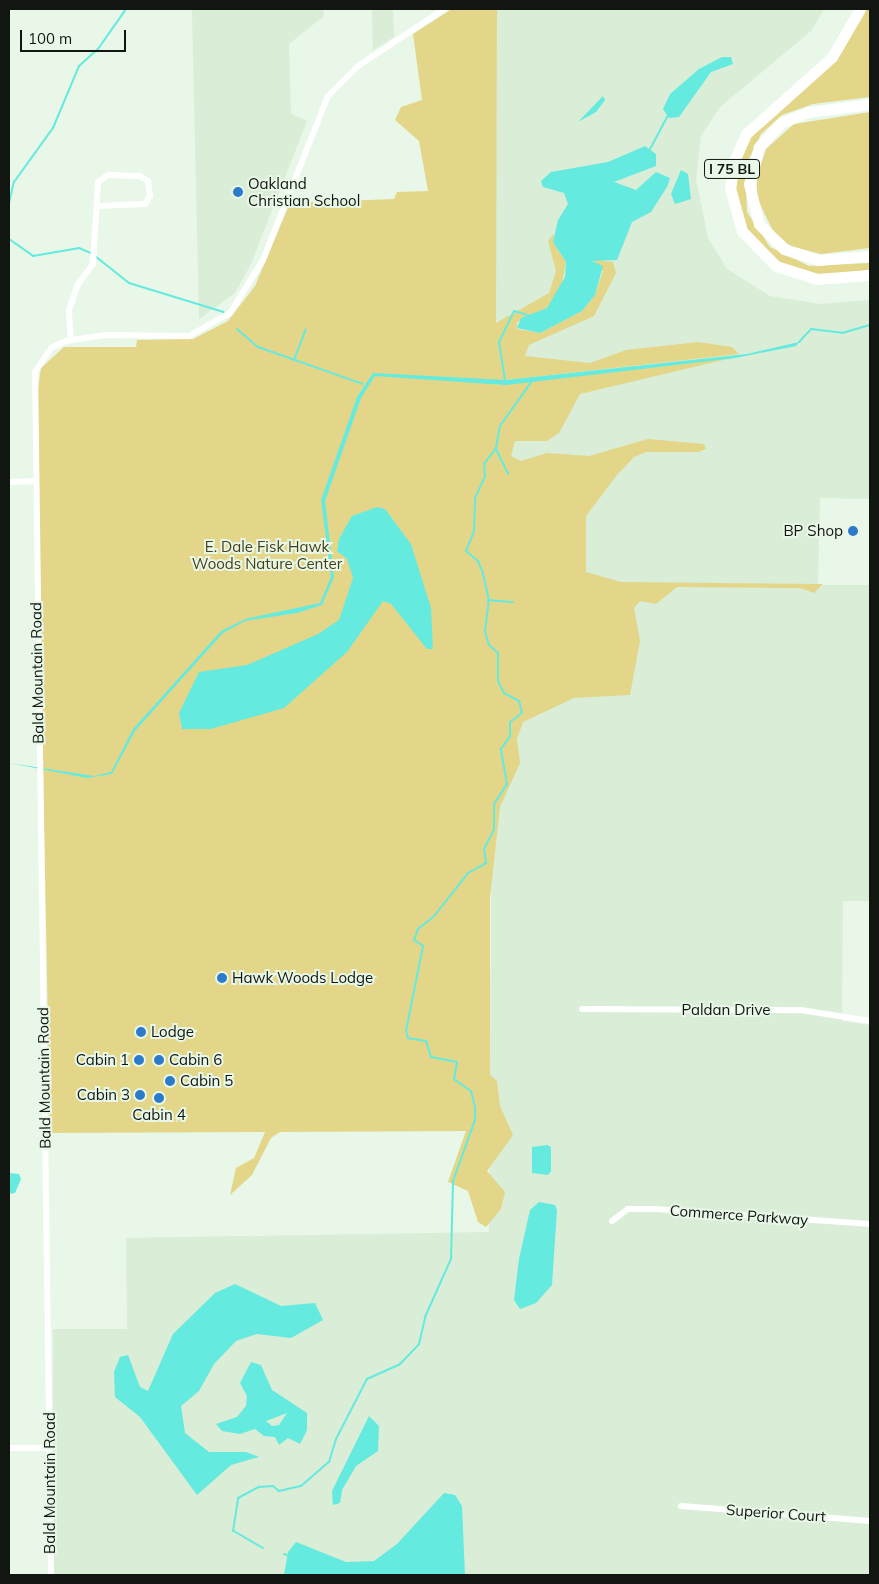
<!DOCTYPE html>
<style>
body{margin:0}
#map{position:relative;width:879px;height:1584px;overflow:hidden;background:#e8f7e7;font-family:Mulish,sans-serif}
div>[style]{position:absolute}
.built>*{inset:0;background:#d9edd7}
.green>*{inset:0;background:#e3d689}
.water>*{inset:0;background:#64eade}
.stream>*{height:2px;margin:-1px;padding:0 1px;transform-origin:1px;border-radius:1px;background:#64eade}
.minor>*{height:6px;margin:-3px;padding:0 3px;transform-origin:3px;border-radius:3px;background:#fff}
.motorway>*{height:11px;margin:-5.5px;padding:0 5.5px;transform-origin:5.5px;border-radius:5.5px;background:#fff}
.dots>*{width:14px;height:14px;translate:-50% -50%;box-sizing:border-box;border:2px solid #e8f7e7;border-radius:50%}
span{translate:-50% -50%;white-space:nowrap;text-align:center;line-height:1.15;-webkit-text-stroke:4px #e8f7e7;paint-order:stroke}
.shield-label span{padding:1px 4px;background:#e8f7e7;border:1px solid;border-radius:4px;-webkit-text-stroke-width:0}
.shield-label{font-size:14px;color:#111611;font-weight:700}
.poi-label{font-size:15px;color:#111611}
.left{translate:0 -50%;text-align:left}
.right{translate:-100% -50%;text-align:right}
.park-label{font-size:15px;color:#463f16}
.street-label{font-size:15px;color:#111611}
.frame{position:absolute;inset:0;border:10px solid #111611;pointer-events:none}
.scale{position:absolute;left:20px;top:30px;width:106px;height:22px;box-sizing:border-box;border:2px solid #111611;border-top:0;padding-left:6px;font-size:15px;line-height:18px;white-space:nowrap;color:#111611;-webkit-text-stroke:4px #e8f7e7;paint-order:stroke}
</style>
<div id="map">
<div class="built">
<i style="clip-path:polygon(192px 9px,323px 9px,324px 16px,289px 44px,291px 114px,307px 121px,251px 264px,235px 293px,199px 319px)"></i>
<i style="clip-path:polygon(372px 9px,393px 9px,394px 37px,373px 50px)"></i>
<i style="clip-path:polygon(497px 9px,824px 9px,811px 31px,720px 107px,701px 136px,696px 179px,708px 238px,727px 269px,770px 296px,820px 304px,870px 300px,870px 499px,820px 498px,818px 585px,870px 585px,870px 901px,843px 901px,842px 1021px,870px 1025px,870px 1575px,53px 1575px,53px 1329px,127px 1329px,126px 1238px,489px 1232px)"></i>
</div>
<div class="green">
<i style="clip-path:polygon(452px 9px,497px 9px,496px 323px,549px 293px,556px 271px,548px 241px,554px 234px,553px 242px,566px 262px,561px 288px,547px 308px,517px 322px,517px 329px,540px 333px,582px 311px,595px 295px,603px 271px,593px 260px,613px 262px,616px 273px,594px 316px,529px 345px,525px 356px,590px 363px,626px 350px,698px 342px,732px 347px,739px 354px,497px 381px,497px 385px,740px 356px,580px 394px,559px 433px,547px 441px,515px 441px,511px 456px,521px 461px,547px 453px,589px 456px,648px 439px,704px 444px,706px 449px,699px 452px,646px 452px,634px 457px,617px 475px,586px 516px,586px 572px,621px 582px,823px 584px,814px 593px,800px 588px,677px 587px,656px 604px,640px 601px,634px 608px,640px 641px,630px 695px,574px 698px,523px 722px,517px 739px,520px 763px,500px 807px,490px 898px,490px 1075px,497px 1081px,500px 1106px,513px 1135px,487px 1171px,505px 1192px,501px 1209px,486px 1227px,478px 1222px,468px 1191px,448px 1182px,466px 1131px,280px 1132px,271px 1138px,252px 1175px,230px 1195px,236px 1168px,254px 1158px,265px 1132px,50px 1133px,36px 403px,41px 368px,64px 347px,136px 347px,137px 340px,193px 339px,228px 321px,255px 286px,290px 203px,394px 199px,397px 192px,428px 191px,419px 141px,395px 120px,401px 107px,422px 100px,413px 34px)"></i>
<i style="clip-path:polygon(864px 9px,870px 9px,870px 97px,813px 104px,782px 115px,761px 134px,745px 167px,747px 212px,770px 247px,809px 266px,870px 263px,870px 270px,822px 275px,779px 263px,748px 232px,734px 190px,736px 168px,748px 137px,837px 56px)"></i>
<i style="clip-path:polygon(870px 112px,870px 248px,821px 254px,790px 246px,773px 231px,757px 198px,757px 176px,766px 149px,794px 124px)"></i>
</div>
<div class="water">
<i style="clip-path:polygon(722px 57px,731px 57px,733px 64px,711px 72px,679px 117px,669px 118px,663px 109px,670px 94px,699px 69px)"></i>
<i style="clip-path:polygon(603px 96px,605px 100px,596px 112px,578px 122px)"></i>
<i style="clip-path:polygon(645px 146px,656px 154px,656px 166px,614px 182px,636px 190px,656px 172px,670px 178px,667px 187px,651px 212px,632px 222px,617px 260px,592px 261px,603px 266px,595px 295px,582px 311px,540px 333px,517px 328px,521px 318px,547px 308px,565px 277px,566px 262px,553px 242px,558px 220px,568px 204px,564px 193px,543px 187px,541px 181px,551px 172px,608px 162px)"></i>
<i style="clip-path:polygon(681px 170px,688px 174px,691px 199px,675px 204px,671px 194px)"></i>
<i style="clip-path:polygon(799px 342px,796px 346px,735px 358px,505px 385px,375px 376px,361px 398px,325px 501px,334px 577px,322px 605px,297px 613px,245px 621px,223px 633px,135px 731px,112px 774px,87px 778px,9px 763px,94px 776px,111px 772px,133px 729px,221px 631px,245px 619px,320px 603px,331px 577px,321px 500px,357px 397px,373px 373px,505px 380px,747px 354px)"></i>
<i style="clip-path:polygon(377px 507px,385px 509px,411px 544px,431px 608px,433px 649px,427px 649px,391px 604px,383px 601px,347px 652px,284px 708px,211px 729px,182px 729px,179px 713px,199px 672px,247px 665px,318px 634px,339px 620px,353px 578px,347px 559px,337px 551px,339px 539px,352px 516px)"></i>
<i style="clip-path:polygon(547px 1145px,551px 1147px,551px 1171px,548px 1175px,532px 1173px,532px 1147px)"></i>
<i style="clip-path:polygon(9px 1173px,19px 1174px,21px 1179px,15px 1193px,9px 1194px)"></i>
<i style="clip-path:polygon(539px 1202px,555px 1205px,557px 1210px,552px 1285px,536px 1303px,520px 1309px,514px 1300px,519px 1259px,530px 1210px)"></i>
<i style="clip-path:polygon(235px 1284px,281px 1306px,315px 1303px,323px 1320px,291px 1338px,257px 1334px,236px 1341px,214px 1364px,199px 1391px,181px 1406px,185px 1433px,209px 1452px,246px 1452px,259px 1457px,231px 1465px,197px 1495px,140px 1417px,115px 1397px,114px 1372px,120px 1357px,128px 1355px,140px 1387px,148px 1391px,173px 1334px,215px 1293px)"></i>
<i style="clip-path:polygon(evenodd,251px 1362px,261px 1365px,272px 1390px,307px 1413px,307px 1430px,300px 1444px,288px 1438px,279px 1445px,275px 1437px,264px 1436px,255px 1429px,240px 1434px,222px 1431px,216px 1424px,237px 1417px,246px 1406px,247px 1396px,240px 1383px,251px 1362px,287px 1413px,279px 1425px,272px 1426px,266px 1421px,287px 1413px)"></i>
<i style="clip-path:polygon(369px 1416px,379px 1426px,378px 1451px,356px 1466px,342px 1490px,340px 1503px,333px 1505px,332px 1491px)"></i>
<i style="clip-path:polygon(444px 1493px,455px 1495px,462px 1506px,465px 1575px,284px 1575px,288px 1552px,296px 1542px,346px 1562px,374px 1561px,397px 1544px)"></i>
</div>
<div class="stream">
<i style="left:649px;top:151px;width:40px;rotate:-62deg"></i>
<i style="left:9px;top:203px;width:22px;rotate:-77deg"></i>
<i style="left:14px;top:182px;width:67px;rotate:-54.2deg"></i>
<i style="left:53px;top:128px;width:67px;rotate:-67.2deg"></i>
<i style="left:79px;top:66px;width:25px;rotate:-42deg"></i>
<i style="left:98px;top:49px;width:49px;rotate:-55deg"></i>
<i style="left:9px;top:239px;width:29px;rotate:35deg"></i>
<i style="left:33px;top:256px;width:47px;rotate:-9.9deg"></i>
<i style="left:79px;top:248px;width:13px;rotate:23deg"></i>
<i style="left:95px;top:256px;width:43px;rotate:38.5deg"></i>
<i style="left:129px;top:283px;width:99px;rotate:17deg"></i>
<i style="left:237px;top:329px;width:28px;rotate:41deg"></i>
<i style="left:258px;top:347px;width:111px;rotate:19.4deg"></i>
<i style="left:799px;top:342px;width:18px;rotate:-47deg"></i>
<i style="left:811px;top:329px;width:31px;rotate:7deg"></i>
<i style="left:842px;top:333px;width:29px;rotate:-16deg"></i>
<i style="left:294px;top:360px;width:33px;rotate:-69deg"></i>
<i style="left:505px;top:380px;width:38px;rotate:-99deg"></i>
<i style="left:499px;top:342px;width:34px;rotate:-64deg"></i>
<i style="left:514px;top:311px;width:15px;rotate:16deg"></i>
<i style="left:496px;top:449px;width:28px;rotate:64deg"></i>
<i style="left:488px;top:600px;width:25px;rotate:5deg"></i>
<i style="left:263px;top:1548px;width:34px;rotate:-150deg"></i>
<i style="left:233px;top:1531px;width:33px;rotate:-81deg"></i>
<i style="left:238px;top:1498px;width:24px;rotate:-28deg"></i>
<i style="left:259px;top:1487px;width:14px;rotate:-4deg"></i>
<i style="left:273px;top:1486px;width:8px;rotate:40deg"></i>
<i style="left:279px;top:1491px;width:23px;rotate:-13deg"></i>
<i style="left:301px;top:1486px;width:37px;rotate:-41deg"></i>
<i style="left:329px;top:1462px;width:24px;rotate:-73deg"></i>
<i style="left:336px;top:1439px;width:68px;rotate:-62.7deg"></i>
<i style="left:367px;top:1379px;width:35px;rotate:-24deg"></i>
<i style="left:399px;top:1365px;width:29px;rotate:-46deg"></i>
<i style="left:419px;top:1344px;width:28px;rotate:-77deg"></i>
<i style="left:425px;top:1317px;width:64px;rotate:-65.9deg"></i>
<i style="left:451px;top:1259px;width:78px;rotate:-88.5deg"></i>
<i style="left:453px;top:1181px;width:65px;rotate:-70.2deg"></i>
<i style="left:475px;top:1120px;width:13px;rotate:-90deg"></i>
<i style="left:475px;top:1107px;width:16px;rotate:-104deg"></i>
<i style="left:471px;top:1091px;width:21px;rotate:-145deg"></i>
<i style="left:454px;top:1079px;width:17px;rotate:-80deg"></i>
<i style="left:457px;top:1062px;width:26px;rotate:-169deg"></i>
<i style="left:431px;top:1057px;width:17px;rotate:-107deg"></i>
<i style="left:426px;top:1041px;width:18px;rotate:-171deg"></i>
<i style="left:408px;top:1038px;width:7px;rotate:-106deg"></i>
<i style="left:406px;top:1031px;width:87px;rotate:-78.7deg"></i>
<i style="left:423px;top:946px;width:11px;rotate:-146deg"></i>
<i style="left:414px;top:940px;width:12px;rotate:-70deg"></i>
<i style="left:418px;top:929px;width:22px;rotate:-39deg"></i>
<i style="left:435px;top:915px;width:53px;rotate:-51.8deg"></i>
<i style="left:468px;top:873px;width:21px;rotate:-29deg"></i>
<i style="left:486px;top:863px;width:14px;rotate:-98deg"></i>
<i style="left:484px;top:849px;width:22px;rotate:-63deg"></i>
<i style="left:494px;top:829px;width:25px;rotate:-90deg"></i>
<i style="left:494px;top:804px;width:24px;rotate:-57deg"></i>
<i style="left:507px;top:784px;width:36px;rotate:-100deg"></i>
<i style="left:501px;top:749px;width:16px;rotate:-55deg"></i>
<i style="left:510px;top:736px;width:14px;rotate:-90deg"></i>
<i style="left:510px;top:722px;width:15px;rotate:-37deg"></i>
<i style="left:522px;top:713px;width:12px;rotate:-104deg"></i>
<i style="left:519px;top:701px;width:17px;rotate:-152deg"></i>
<i style="left:504px;top:693px;width:13px;rotate:-117deg"></i>
<i style="left:498px;top:681px;width:28px;rotate:-90deg"></i>
<i style="left:498px;top:653px;width:12px;rotate:-138deg"></i>
<i style="left:489px;top:645px;width:15px;rotate:-106deg"></i>
<i style="left:485px;top:631px;width:31px;rotate:-83deg"></i>
<i style="left:489px;top:600px;width:28px;rotate:-103deg"></i>
<i style="left:483px;top:573px;width:13px;rotate:-113deg"></i>
<i style="left:478px;top:561px;width:16px;rotate:-140deg"></i>
<i style="left:466px;top:551px;width:22px;rotate:-68deg"></i>
<i style="left:474px;top:531px;width:33px;rotate:-88deg"></i>
<i style="left:475px;top:498px;width:23px;rotate:-65deg"></i>
<i style="left:485px;top:477px;width:13px;rotate:-94deg"></i>
<i style="left:484px;top:464px;width:20px;rotate:-53deg"></i>
<i style="left:496px;top:448px;width:22px;rotate:-80deg"></i>
<i style="left:500px;top:426px;width:55px;rotate:-54.6deg"></i>
<i style="left:284px;top:1554px;width:3px;rotate:18deg"></i>
</div>
<div class="minor">
<i style="left:71px;top:340px;width:30px;rotate:-94deg"></i>
<i style="left:69px;top:310px;width:28px;rotate:-71deg"></i>
<i style="left:78px;top:284px;width:25px;rotate:-53deg"></i>
<i style="left:93px;top:264px;width:82px;rotate:-86.5deg"></i>
<i style="left:98px;top:182px;width:12px;rotate:-35deg"></i>
<i style="left:108px;top:175px;width:32px;rotate:2deg"></i>
<i style="left:140px;top:176px;width:9px;rotate:32deg"></i>
<i style="left:148px;top:181px;width:15px;rotate:82deg"></i>
<i style="left:150px;top:196px;width:9px;rotate:122deg"></i>
<i style="left:145px;top:204px;width:48px;rotate:177.6deg"></i>
<i style="left:9px;top:482px;width:25px;rotate:-2deg"></i>
<i style="left:582px;top:1009px;width:219px;rotate:0.3deg"></i>
<i style="left:801px;top:1010px;width:70px;rotate:9.1deg"></i>
<i style="left:612px;top:1221px;width:20px;rotate:-37deg"></i>
<i style="left:628px;top:1209px;width:28px"></i>
<i style="left:656px;top:1209px;width:215px;rotate:4deg"></i>
<i style="left:9px;top:1448px;width:41px"></i>
<i style="left:681px;top:1506px;width:190px;rotate:4.5deg"></i>
<i style="left:51px;top:1575px;width:1203px;rotate:-90.76deg"></i>
<i style="left:35px;top:372px;width:29px;rotate:-56deg"></i>
<i style="left:51px;top:348px;width:17px;rotate:-25deg"></i>
<i style="left:66px;top:341px;width:40px;rotate:-8.5deg"></i>
<i style="left:106px;top:335px;width:83px;rotate:0.7deg"></i>
<i style="left:189px;top:336px;width:47px;rotate:-29.3deg"></i>
<i style="left:230px;top:313px;width:62px;rotate:-58.1deg"></i>
<i style="left:263px;top:260px;width:176px;rotate:-68.4deg"></i>
<i style="left:328px;top:96px;width:42px;rotate:-45deg"></i>
<i style="left:358px;top:66px;width:103px;rotate:-33.5deg"></i>
</div>
<div class="motorway">
<i style="left:860px;top:9px;width:56px;rotate:120.3deg"></i>
<i style="left:832px;top:57px;width:115px;rotate:138.2deg"></i>
<i style="left:746px;top:134px;width:30px;rotate:114deg"></i>
<i style="left:734px;top:161px;width:27px;rotate:98deg"></i>
<i style="left:730px;top:188px;width:45px;rotate:74.4deg"></i>
<i style="left:742px;top:231px;width:49px;rotate:45.8deg"></i>
<i style="left:776px;top:266px;width:43px;rotate:17.6deg"></i>
<i style="left:817px;top:279px;width:53px;rotate:-4.3deg"></i>
<i style="left:870px;top:104px;width:63px;rotate:172.6deg"></i>
<i style="left:808px;top:112px;width:29px;rotate:158deg"></i>
<i style="left:781px;top:123px;width:33px;rotate:133deg"></i>
<i style="left:759px;top:147px;width:38px;rotate:105deg"></i>
<i style="left:749px;top:184px;width:41px;rotate:76deg"></i>
<i style="left:759px;top:224px;width:35px;rotate:45deg"></i>
<i style="left:784px;top:249px;width:35px;rotate:18deg"></i>
<i style="left:817px;top:260px;width:53px;rotate:-4.3deg"></i>
</div>
<div class="dots">
<i style="left:238px;top:192px;background:#2c7aca"></i>
<i style="left:853px;top:531px;background:#2c7aca"></i>
<i style="left:222px;top:978px;background:#2c7aca"></i>
<i style="left:141px;top:1032px;background:#2c7aca"></i>
<i style="left:139px;top:1060px;background:#2c7aca"></i>
<i style="left:159px;top:1060px;background:#2c7aca"></i>
<i style="left:170px;top:1081px;background:#2c7aca"></i>
<i style="left:140px;top:1095px;background:#2c7aca"></i>
<i style="left:159px;top:1098px;background:#2c7aca"></i>
</div>
<div class="shield-label">
<span style="left:732px;top:169px">I 75 BL</span>
</div>
<div class="poi-label">
<span class="left" style="left:248px;top:192px">Oakland<br>Christian School</span>
<span class="right" style="left:843px;top:531px">BP Shop</span>
<span class="left" style="left:232px;top:978px">Hawk Woods Lodge</span>
<span class="left" style="left:151px;top:1032px">Lodge</span>
<span class="right" style="left:129px;top:1060px">Cabin 1</span>
<span class="left" style="left:169px;top:1060px">Cabin 6</span>
<span class="left" style="left:180px;top:1081px">Cabin 5</span>
<span class="right" style="left:130px;top:1095px">Cabin 3</span>
<span style="left:159px;top:1115px">Cabin 4</span>
</div>
<div class="park-label">
<span style="left:267px;top:555px">E. Dale Fisk Hawk<br>Woods Nature Center</span>
</div>
<div class="street-label">
<span style="left:37px;top:673px;rotate:-91deg">Bald Mountain Road</span>
<span style="left:726px;top:1010px">Paldan Drive</span>
<span style="left:44px;top:1078px;rotate:-91deg">Bald Mountain Road</span>
<span style="left:739px;top:1215px;rotate:4deg">Commerce Parkway</span>
<span style="left:50px;top:1483px;rotate:-90deg">Bald Mountain Road</span>
<span style="left:776px;top:1513px;rotate:4deg">Superior Court</span>
</div>
<div class="frame"></div>
<div class="scale">100 m</div>
</div>
